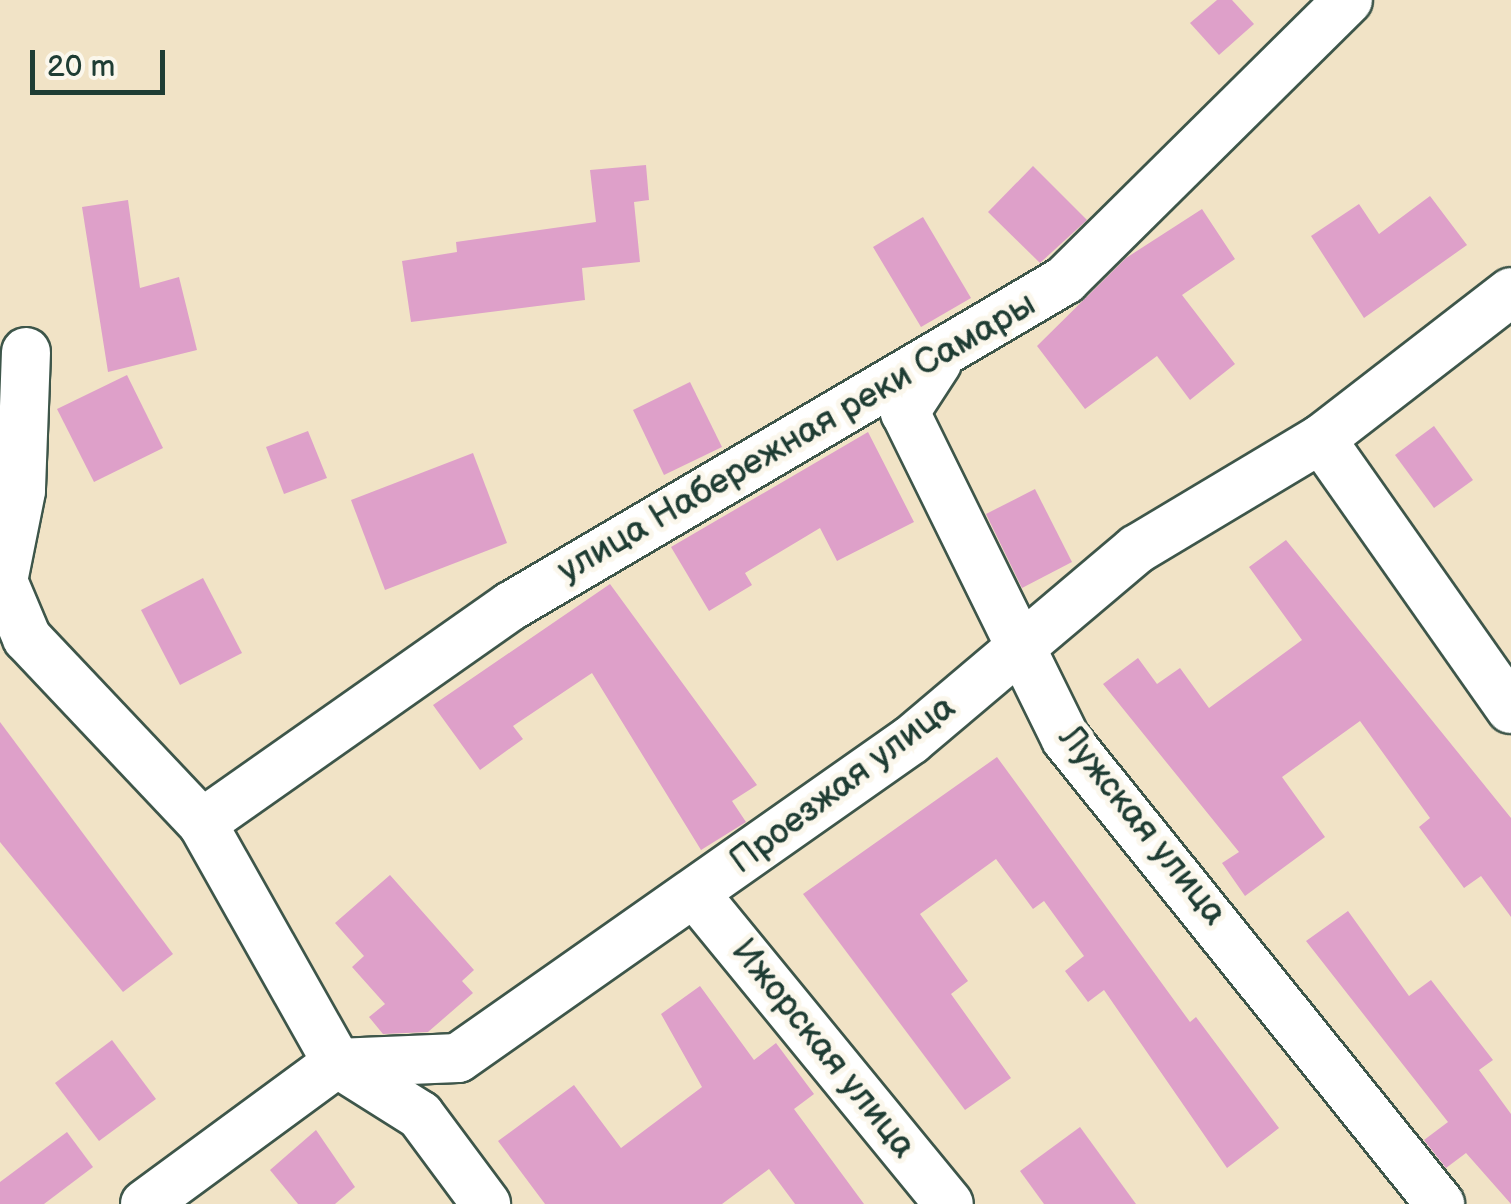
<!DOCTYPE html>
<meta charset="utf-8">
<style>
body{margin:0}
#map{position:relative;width:1511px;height:1204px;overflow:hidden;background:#f1e3c6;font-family:"Balsamiq Sans",sans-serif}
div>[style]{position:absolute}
.building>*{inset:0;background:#dea0c9}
.roads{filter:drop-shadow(2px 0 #3e564a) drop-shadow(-2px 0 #3e564a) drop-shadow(0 2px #3e564a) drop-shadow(0 -2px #3e564a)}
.minor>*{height:48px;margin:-24px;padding:0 24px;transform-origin:24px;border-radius:24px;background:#fff}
span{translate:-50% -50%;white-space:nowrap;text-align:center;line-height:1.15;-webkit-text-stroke:10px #fbf7ec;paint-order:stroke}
.street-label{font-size:35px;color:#1f3d34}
.scale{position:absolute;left:30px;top:50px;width:135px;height:45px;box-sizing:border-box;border:5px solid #1f3d34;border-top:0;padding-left:12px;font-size:30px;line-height:35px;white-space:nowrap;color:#1f3d34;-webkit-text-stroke:8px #fbf7ec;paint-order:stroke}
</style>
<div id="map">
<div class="building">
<i style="clip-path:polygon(1217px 0,1232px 0,1254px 24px,1219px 55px,1190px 23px)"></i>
<i style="clip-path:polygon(646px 165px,649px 200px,634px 202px,640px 262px,582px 268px,585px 300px,411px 322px,402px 261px,457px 252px,456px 242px,596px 222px,590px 170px)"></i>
<i style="clip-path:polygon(1033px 166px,1087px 220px,1040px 263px,988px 212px)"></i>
<i style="clip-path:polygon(1430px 196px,1467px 245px,1364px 318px,1311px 236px,1359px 204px,1379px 234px)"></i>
<i style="clip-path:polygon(128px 200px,140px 288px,179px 277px,197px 350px,108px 372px,82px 207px)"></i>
<i style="clip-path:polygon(1202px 209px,1235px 259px,1182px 295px,1235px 364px,1190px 400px,1157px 356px,1085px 409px,1037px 346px,1126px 258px)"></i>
<i style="clip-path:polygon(923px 217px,971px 298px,921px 327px,873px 247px)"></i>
<i style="clip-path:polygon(127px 375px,163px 448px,94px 482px,57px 409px)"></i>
<i style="clip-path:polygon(690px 382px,722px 447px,664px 475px,633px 410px)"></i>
<i style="clip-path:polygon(1434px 426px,1473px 480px,1434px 508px,1395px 455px)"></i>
<i style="clip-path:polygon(308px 431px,327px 478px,284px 494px,266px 447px)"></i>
<i style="clip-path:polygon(868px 432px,914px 522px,837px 561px,820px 528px,745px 573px,752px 585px,709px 611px,671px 547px)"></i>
<i style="clip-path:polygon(473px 453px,507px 543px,385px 590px,351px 500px)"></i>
<i style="clip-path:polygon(1035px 489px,1072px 562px,1022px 588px,986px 514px)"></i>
<i style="clip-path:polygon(1286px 540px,1511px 818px,1511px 917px,1481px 876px,1464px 888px,1419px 827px,1430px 818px,1360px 721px,1282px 777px,1325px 837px,1245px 896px,1222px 863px,1239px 852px,1103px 684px,1138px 658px,1157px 684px,1180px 668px,1209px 708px,1302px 640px,1249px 567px)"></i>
<i style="clip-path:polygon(203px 578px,242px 653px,180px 685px,141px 610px)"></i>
<i style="clip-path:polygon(610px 584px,757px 785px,732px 801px,746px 822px,701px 850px,592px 673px,513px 726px,523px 739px,480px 770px,433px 705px)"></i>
<i style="clip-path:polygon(0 722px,173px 954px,123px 992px,0 842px)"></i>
<i style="clip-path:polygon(997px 757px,1190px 1022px,1196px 1017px,1279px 1128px,1227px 1168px,1104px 990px,1088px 1002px,1065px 971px,1084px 956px,1044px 901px,1033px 909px,996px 859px,920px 914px,968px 981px,951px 994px,1011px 1078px,965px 1110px,803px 894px)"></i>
<i style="clip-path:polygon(390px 875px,474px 970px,462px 981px,473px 993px,428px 1032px,383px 1034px,369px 1017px,385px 1004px,352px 967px,364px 956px,335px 923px)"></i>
<i style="clip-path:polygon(1348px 911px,1409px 996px,1431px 980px,1493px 1060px,1479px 1070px,1511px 1114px,1511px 1204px,1466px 1153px,1446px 1168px,1424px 1140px,1448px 1122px,1306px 941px)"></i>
<i style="clip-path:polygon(700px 986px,754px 1060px,776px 1043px,814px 1094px,794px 1109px,864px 1204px,795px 1204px,769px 1169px,722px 1204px,545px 1204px,498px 1141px,574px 1085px,621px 1148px,702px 1087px,661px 1014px)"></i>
<i style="clip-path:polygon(112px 1040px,156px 1099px,99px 1141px,55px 1083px)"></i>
<i style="clip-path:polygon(1080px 1127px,1136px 1204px,1044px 1204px,1020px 1171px)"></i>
<i style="clip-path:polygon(316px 1130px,355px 1187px,335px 1204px,298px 1204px,270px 1170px)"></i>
<i style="clip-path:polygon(67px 1132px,93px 1167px,44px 1204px,0 1204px,0 1182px)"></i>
</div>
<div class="roads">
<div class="minor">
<i style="left:26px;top:352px;width:139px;rotate:92.1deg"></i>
<i style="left:21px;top:491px;width:92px;rotate:101.3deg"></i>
<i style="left:3px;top:581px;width:62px;rotate:67.2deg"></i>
<i style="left:27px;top:638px;width:255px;rotate:46.6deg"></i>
<i style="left:202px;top:823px;width:275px;rotate:60.6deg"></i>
<i style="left:337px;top:1063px;width:98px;rotate:32.1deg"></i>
<i style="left:420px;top:1115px;width:111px;rotate:53.4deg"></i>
<i style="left:937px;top:363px;width:59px;rotate:123.1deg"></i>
<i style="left:905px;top:412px;width:364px;rotate:63.8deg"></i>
<i style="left:1066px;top:739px;width:597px;rotate:51.19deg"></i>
<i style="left:1321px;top:439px;width:330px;rotate:54.9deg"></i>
<i style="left:202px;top:823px;width:378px;rotate:-35.1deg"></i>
<i style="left:511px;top:606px;width:643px;rotate:-30.47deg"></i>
<i style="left:1065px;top:280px;width:398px;rotate:-44.7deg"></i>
<i style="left:696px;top:895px;width:399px;rotate:50.7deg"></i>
<i style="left:145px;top:1204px;width:238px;rotate:-36.3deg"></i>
<i style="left:337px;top:1063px;width:121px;rotate:-2.4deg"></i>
<i style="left:458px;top:1058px;width:553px;rotate:-35.07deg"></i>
<i style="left:911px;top:740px;width:296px;rotate:-40.2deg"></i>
<i style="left:1137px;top:549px;width:214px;rotate:-30.9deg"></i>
<i style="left:1321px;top:439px;width:240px;rotate:-37.7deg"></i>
</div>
</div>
<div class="street-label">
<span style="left:797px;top:438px;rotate:-30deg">улица Набережная реки Самары</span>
<span style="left:843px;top:785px;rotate:-37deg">Проезжая улица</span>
<span style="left:1142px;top:826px;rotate:51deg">Лужская улица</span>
<span style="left:823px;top:1049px;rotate:51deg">Ижорская улица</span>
</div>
<div class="scale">20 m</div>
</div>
